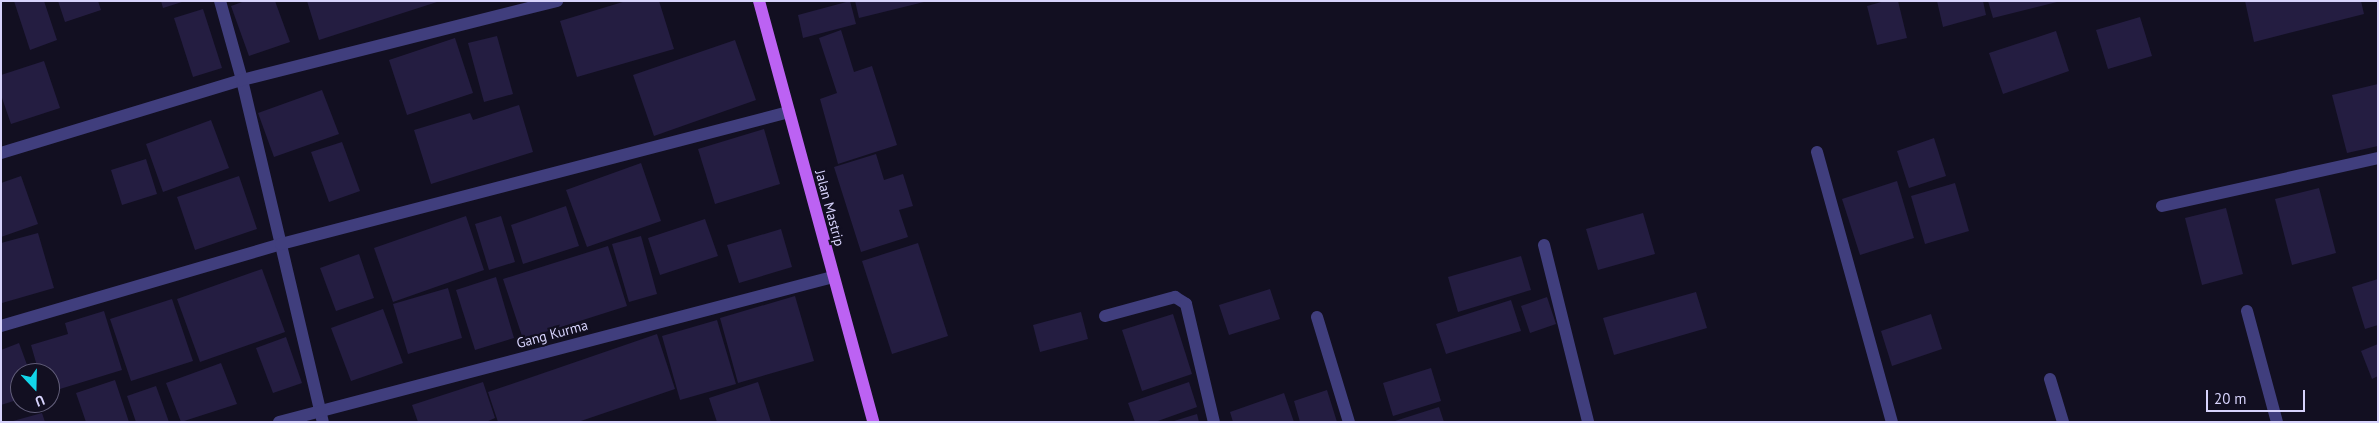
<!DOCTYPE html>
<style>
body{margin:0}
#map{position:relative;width:2379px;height:423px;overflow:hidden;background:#120f21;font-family:"PT Sans",sans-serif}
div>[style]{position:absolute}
.building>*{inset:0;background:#241d41}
.minor>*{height:12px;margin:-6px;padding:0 6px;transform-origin:6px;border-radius:6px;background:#403e7d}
.major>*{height:12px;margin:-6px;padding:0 6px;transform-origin:6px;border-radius:6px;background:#bc62f3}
span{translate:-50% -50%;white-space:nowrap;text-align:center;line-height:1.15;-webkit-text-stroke:4.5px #120f21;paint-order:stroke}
.street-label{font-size:14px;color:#d7d3fc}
.frame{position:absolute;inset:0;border:2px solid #d7d3fc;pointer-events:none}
.north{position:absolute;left:10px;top:363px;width:50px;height:50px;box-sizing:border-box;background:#120f21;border:1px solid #615d79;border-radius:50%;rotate:159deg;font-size:14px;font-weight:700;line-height:20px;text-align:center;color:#d7d3fc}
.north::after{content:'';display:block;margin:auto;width:18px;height:22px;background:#12d5e9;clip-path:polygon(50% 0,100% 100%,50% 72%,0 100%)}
.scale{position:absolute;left:2206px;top:390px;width:99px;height:22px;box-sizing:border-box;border:2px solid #d7d3fc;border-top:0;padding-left:6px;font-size:15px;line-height:18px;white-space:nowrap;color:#d7d3fc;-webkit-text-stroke:4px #120f21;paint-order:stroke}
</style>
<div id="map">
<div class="building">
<i style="clip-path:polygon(14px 1px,44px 1px,57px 40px,30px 50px)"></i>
<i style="clip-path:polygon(58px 1px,98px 1px,101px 10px,65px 22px)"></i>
<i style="clip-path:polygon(161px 1px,182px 1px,182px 2px,163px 8px)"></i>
<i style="clip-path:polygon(245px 1px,275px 1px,290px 42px,249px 56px,231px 6px)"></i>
<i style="clip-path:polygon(307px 1px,437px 1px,437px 2px,319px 40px)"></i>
<i style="clip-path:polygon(626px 1px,659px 1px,674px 49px,577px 77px,560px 21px)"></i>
<i style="clip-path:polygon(850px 1px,856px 24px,803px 38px,798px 15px)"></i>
<i style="clip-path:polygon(855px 1px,924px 1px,924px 2px,859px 18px)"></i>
<i style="clip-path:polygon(1885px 1px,1898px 1px,1907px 38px,1877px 45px,1867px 6px)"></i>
<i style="clip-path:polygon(1937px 1px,1983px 1px,1986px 15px,1943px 27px)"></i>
<i style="clip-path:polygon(1988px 1px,2057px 1px,2057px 2px,1993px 18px)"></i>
<i style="clip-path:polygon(2245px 1px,2361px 1px,2364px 14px,2254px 42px)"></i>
<i style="clip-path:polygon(203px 9px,222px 68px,193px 77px,174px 18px)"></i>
<i style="clip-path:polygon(2140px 17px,2152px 56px,2108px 69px,2096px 30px)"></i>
<i style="clip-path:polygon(841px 30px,854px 72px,872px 66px,897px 145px,838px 164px,820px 99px,837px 93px,819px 38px)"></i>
<i style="clip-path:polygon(2056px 31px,2069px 71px,2003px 94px,1989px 53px)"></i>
<i style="clip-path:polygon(497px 36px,513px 94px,484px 102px,468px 43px)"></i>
<i style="clip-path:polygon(455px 38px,473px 93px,407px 115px,389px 60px)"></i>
<i style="clip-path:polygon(735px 40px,756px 100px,654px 136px,633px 75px)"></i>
<i style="clip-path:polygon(44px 61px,60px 108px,11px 124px,1px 95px,1px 75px)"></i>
<i style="clip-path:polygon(2378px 84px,2378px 146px,2347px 153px,2332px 95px)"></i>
<i style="clip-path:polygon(322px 90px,339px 134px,274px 157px,258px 113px)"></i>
<i style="clip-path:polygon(519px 105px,533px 152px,431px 184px,414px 130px,470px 113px,473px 120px)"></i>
<i style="clip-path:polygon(211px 120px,229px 168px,163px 192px,146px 144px)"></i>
<i style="clip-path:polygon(764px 129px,780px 184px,715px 204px,698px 149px)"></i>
<i style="clip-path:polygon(1934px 138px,1946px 176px,1909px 188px,1897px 151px)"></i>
<i style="clip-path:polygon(342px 142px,360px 191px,329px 202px,311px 152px)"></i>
<i style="clip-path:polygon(876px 154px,884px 180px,903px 174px,913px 206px,899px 210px,908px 237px,861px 252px,834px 167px)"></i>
<i style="clip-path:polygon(146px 159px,157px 194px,122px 205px,111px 170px)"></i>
<i style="clip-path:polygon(641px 163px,661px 221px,587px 247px,566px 190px)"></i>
<i style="clip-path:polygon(21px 176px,38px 224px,1px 237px,1px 183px)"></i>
<i style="clip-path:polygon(239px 176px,257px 229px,195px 250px,177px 197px)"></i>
<i style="clip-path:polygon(1897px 181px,1914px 238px,1860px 255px,1842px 199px)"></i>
<i style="clip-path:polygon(1955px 183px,1969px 231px,1925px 244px,1911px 196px)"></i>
<i style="clip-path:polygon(2319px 188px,2336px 253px,2292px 265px,2275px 199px)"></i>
<i style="clip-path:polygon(566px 206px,579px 246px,523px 264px,511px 225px)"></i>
<i style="clip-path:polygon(2226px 208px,2243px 274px,2202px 285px,2185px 218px)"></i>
<i style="clip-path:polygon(1643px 213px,1655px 254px,1598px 270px,1586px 229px)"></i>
<i style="clip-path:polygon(466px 216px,484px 270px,393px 302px,374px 248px)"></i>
<i style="clip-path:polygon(501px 216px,515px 262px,489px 270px,475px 224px)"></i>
<i style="clip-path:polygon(705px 219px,718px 256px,660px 275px,648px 238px)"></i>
<i style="clip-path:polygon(781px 229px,792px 267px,739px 283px,727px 245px)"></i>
<i style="clip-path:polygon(38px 233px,54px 288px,2px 303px,1px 243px)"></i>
<i style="clip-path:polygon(641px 236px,657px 294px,629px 302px,612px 244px)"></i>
<i style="clip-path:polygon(918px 243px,948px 336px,892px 354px,862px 261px)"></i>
<i style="clip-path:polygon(608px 246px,627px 306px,523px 339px,503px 279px)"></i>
<i style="clip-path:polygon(359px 254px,374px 298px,336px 311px,320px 268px)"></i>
<i style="clip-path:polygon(1521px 256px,1531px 290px,1458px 312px,1448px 277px)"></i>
<i style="clip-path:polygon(262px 269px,285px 332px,200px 362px,177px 299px)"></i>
<i style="clip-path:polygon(496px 277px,514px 338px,475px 350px,456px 290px)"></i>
<i style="clip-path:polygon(2378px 279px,2378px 325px,2365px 329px,2352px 287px)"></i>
<i style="clip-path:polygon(448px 288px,462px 338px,408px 354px,393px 304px)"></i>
<i style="clip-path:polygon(1270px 289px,1280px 319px,1229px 335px,1219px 305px)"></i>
<i style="clip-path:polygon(1696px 292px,1707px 328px,1614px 355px,1603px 318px)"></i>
<i style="clip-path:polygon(795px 296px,814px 361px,738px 383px,720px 318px)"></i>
<i style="clip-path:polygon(1547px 297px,1556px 324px,1530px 333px,1521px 306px)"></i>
<i style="clip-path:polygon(172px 299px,193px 361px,131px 381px,110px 319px)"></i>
<i style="clip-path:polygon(1511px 300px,1521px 331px,1446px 354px,1436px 324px)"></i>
<i style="clip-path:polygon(383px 309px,403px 363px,351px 381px,331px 328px)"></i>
<i style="clip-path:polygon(104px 311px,122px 370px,50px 392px,50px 373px,39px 373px,31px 345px,68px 334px,65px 323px)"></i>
<i style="clip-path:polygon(1081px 312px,1088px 339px,1040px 352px,1033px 325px)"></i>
<i style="clip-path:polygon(1173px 314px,1192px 374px,1142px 391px,1122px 330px)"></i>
<i style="clip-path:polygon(1931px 314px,1942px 349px,1892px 366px,1881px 331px)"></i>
<i style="clip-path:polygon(717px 320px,736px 384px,680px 400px,662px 336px)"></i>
<i style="clip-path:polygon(657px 334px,675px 389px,578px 422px,498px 422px,488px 392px)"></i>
<i style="clip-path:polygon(286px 337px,302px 383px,273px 393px,256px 348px)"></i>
<i style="clip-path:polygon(19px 343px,30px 373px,20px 373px,20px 399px,1px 405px,1px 350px)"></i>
<i style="clip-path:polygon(2378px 344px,2378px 376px,2372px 379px,2361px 351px)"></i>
<i style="clip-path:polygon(221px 363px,237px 404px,181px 422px,166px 383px)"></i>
<i style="clip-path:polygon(1431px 368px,1441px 401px,1393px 416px,1383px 383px)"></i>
<i style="clip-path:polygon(115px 380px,129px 422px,86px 422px,76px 393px)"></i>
<i style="clip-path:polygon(483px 382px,495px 418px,486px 422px,418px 422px,412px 405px)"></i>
<i style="clip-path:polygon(758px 382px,771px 422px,717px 422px,709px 398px)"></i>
<i style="clip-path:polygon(1189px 382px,1197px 407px,1155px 422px,1135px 422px,1128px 403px)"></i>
<i style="clip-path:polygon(156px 386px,169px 422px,136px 422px,127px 396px)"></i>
<i style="clip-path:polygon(1327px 390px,1337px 422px,1300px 422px,1294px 401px)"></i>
<i style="clip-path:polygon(1284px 393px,1294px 422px,1233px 422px,1230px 412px)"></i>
<i style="clip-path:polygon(1439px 407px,1444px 422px,1395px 422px,1395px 421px)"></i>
<i style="clip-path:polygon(42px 413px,45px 422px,13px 422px,13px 421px)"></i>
<i style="clip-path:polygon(1197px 414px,1199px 422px,1174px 422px,1174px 421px)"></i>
</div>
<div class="minor">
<i style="left:220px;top:1px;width:82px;rotate:74.4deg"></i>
<i style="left:242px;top:80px;width:351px;rotate:76.7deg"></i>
<i style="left:1817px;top:152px;width:280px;rotate:74.5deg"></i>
<i style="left:1px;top:153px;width:252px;rotate:-16.9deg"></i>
<i style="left:242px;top:80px;width:325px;rotate:-14.1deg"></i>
<i style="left:2162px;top:206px;width:221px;rotate:-12.5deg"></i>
<i style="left:1544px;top:245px;width:182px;rotate:76deg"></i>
<i style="left:2247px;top:311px;width:115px;rotate:74.9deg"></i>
<i style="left:1105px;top:316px;width:73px;rotate:-15.2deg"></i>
<i style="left:1175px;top:297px;width:13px;rotate:32deg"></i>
<i style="left:1186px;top:304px;width:121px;rotate:76.7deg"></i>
<i style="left:1317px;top:317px;width:110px;rotate:73.1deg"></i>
<i style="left:1px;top:326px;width:292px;rotate:-16.3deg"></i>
<i style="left:281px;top:244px;width:525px;rotate:-14.57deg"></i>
<i style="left:2050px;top:379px;width:45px;rotate:73.2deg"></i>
<i style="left:279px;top:422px;width:573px;rotate:-14.67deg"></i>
</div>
<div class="major">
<i style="left:759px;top:1px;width:436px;rotate:74.8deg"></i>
</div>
<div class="street-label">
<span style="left:830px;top:208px;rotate:75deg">Jalan Mastrip</span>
<span style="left:552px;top:334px;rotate:-15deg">Gang Kurma</span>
</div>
<div class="frame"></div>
<div class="north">U</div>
<div class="scale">20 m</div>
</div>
